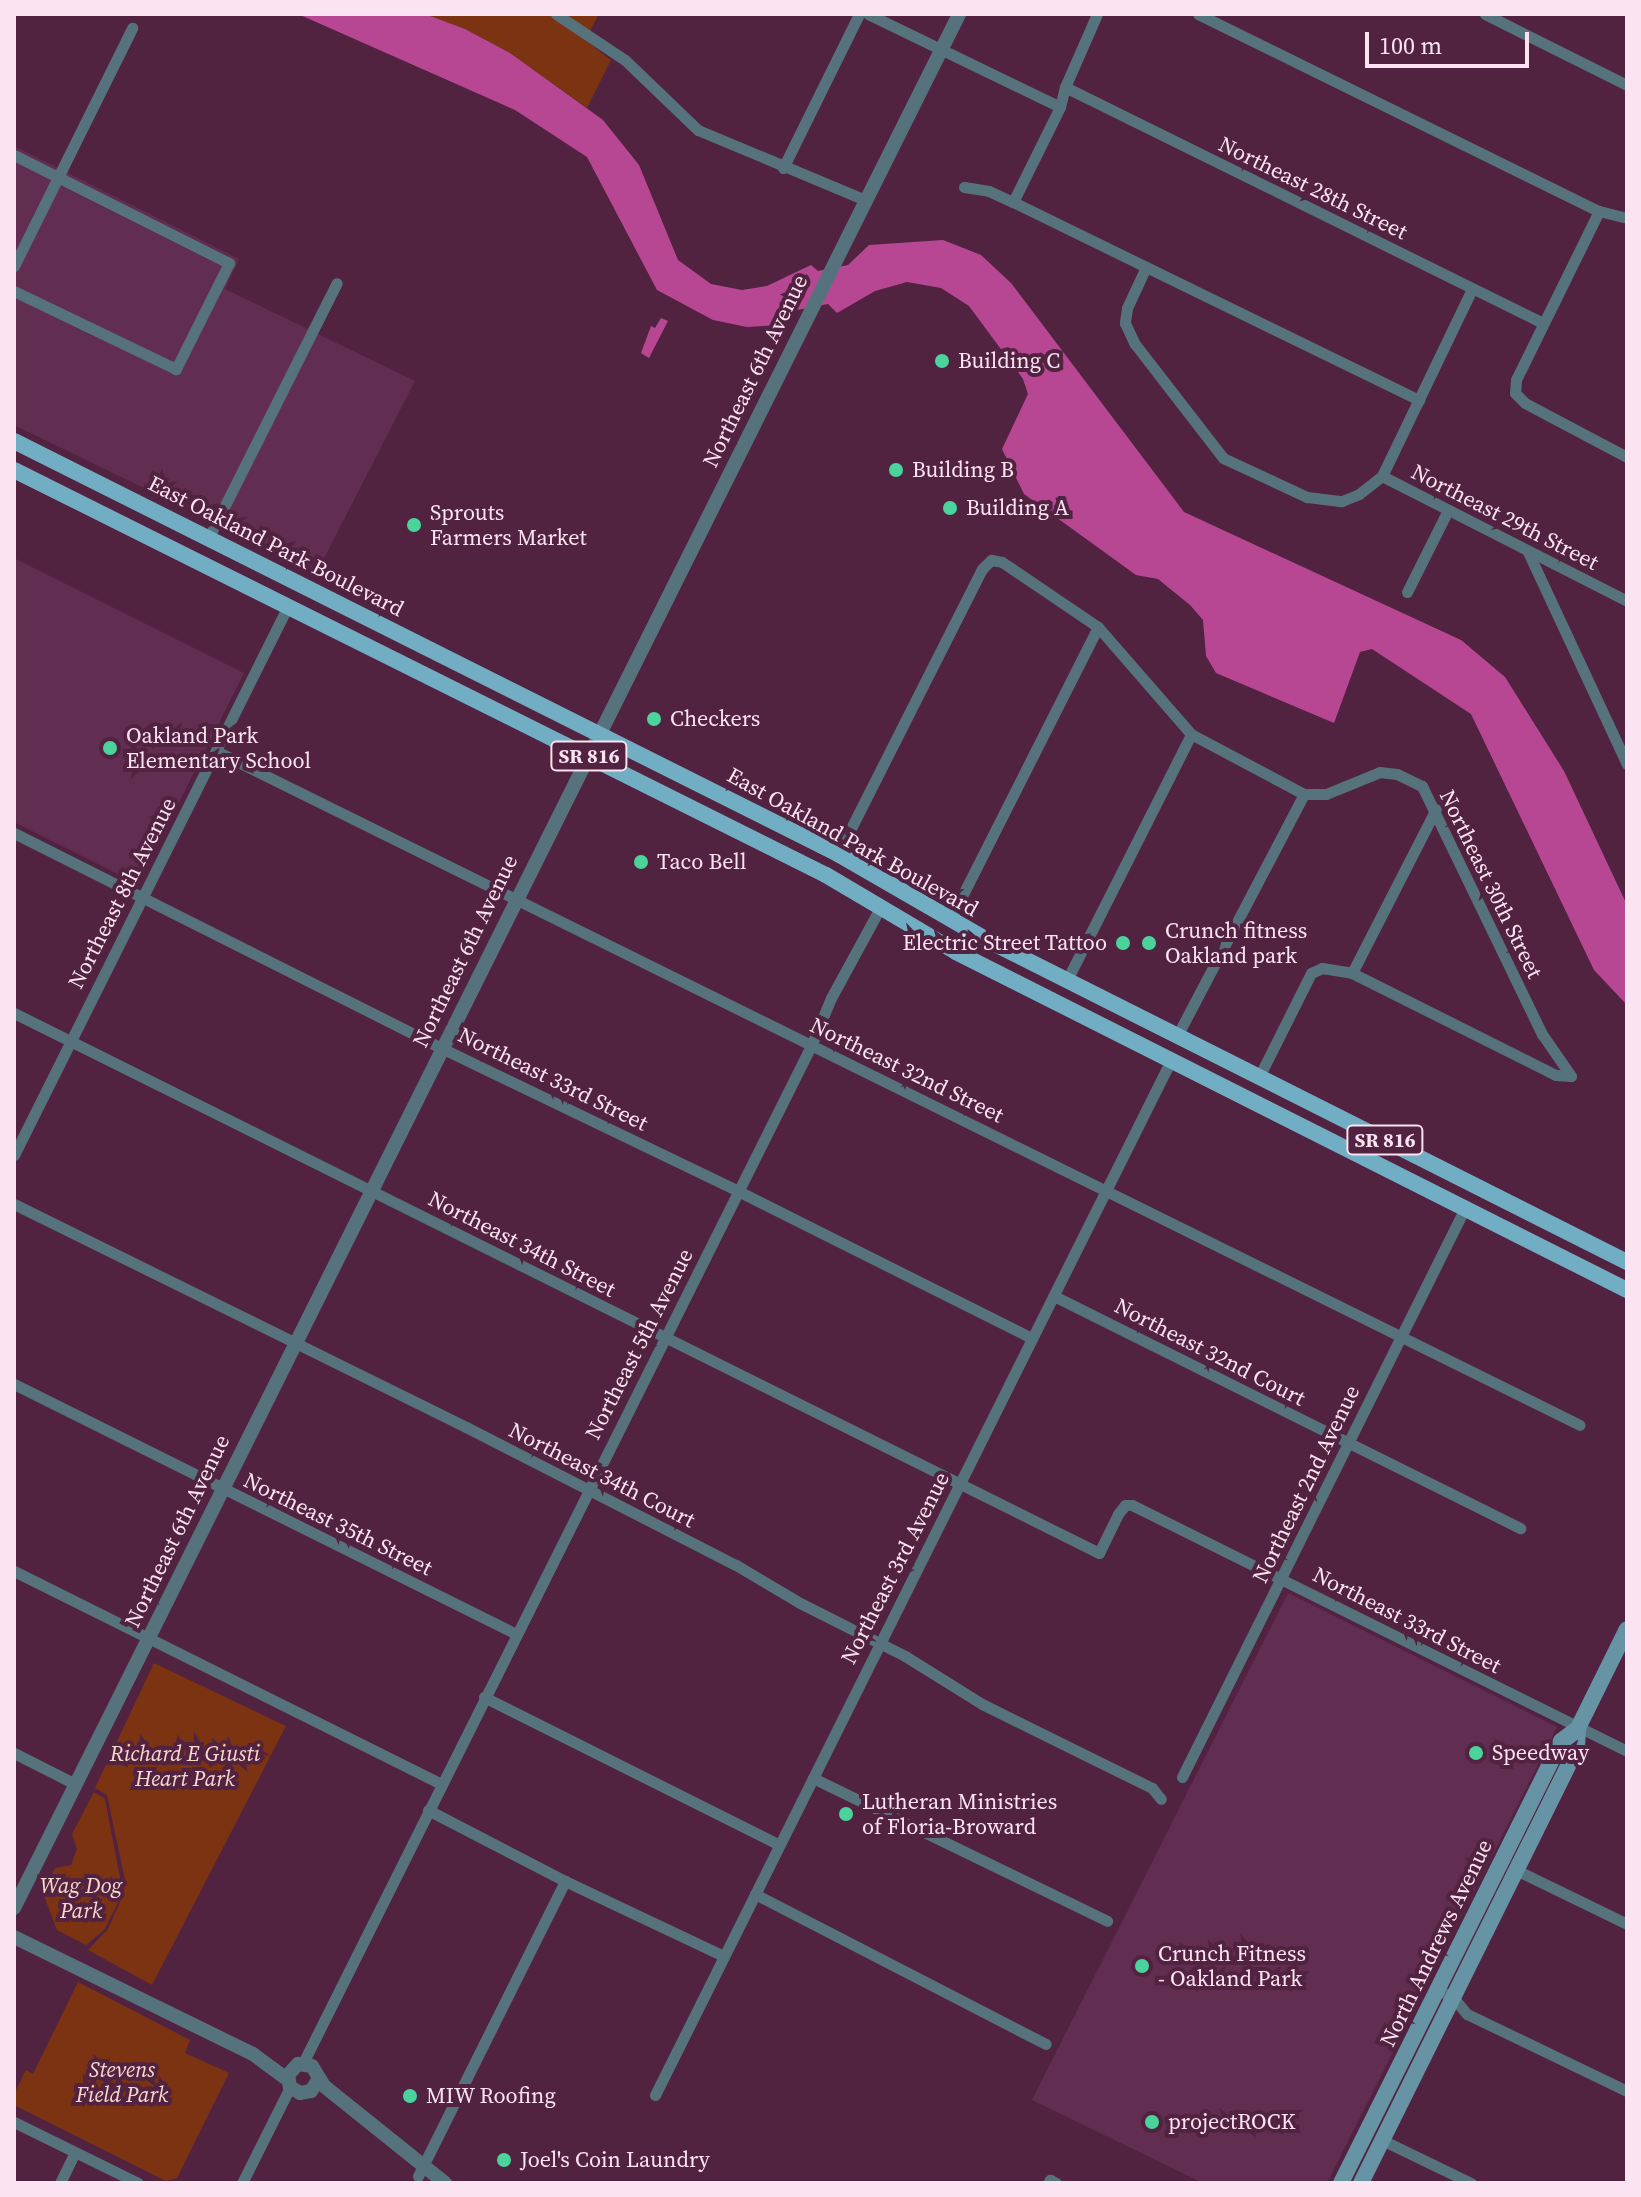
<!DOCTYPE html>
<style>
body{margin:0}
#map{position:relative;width:1641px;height:2197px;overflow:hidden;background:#522341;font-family:"Source Serif 4",serif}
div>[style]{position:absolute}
.built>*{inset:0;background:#612d50}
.green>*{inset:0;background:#7c3311}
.water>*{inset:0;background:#b84793}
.minor>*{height:11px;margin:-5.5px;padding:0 5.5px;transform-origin:5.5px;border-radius:5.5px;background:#56737d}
.tertiary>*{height:14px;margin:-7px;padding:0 7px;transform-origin:7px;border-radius:7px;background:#56737d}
.secondary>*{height:16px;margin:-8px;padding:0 8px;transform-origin:8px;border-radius:8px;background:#6694a5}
.primary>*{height:16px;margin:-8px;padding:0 8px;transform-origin:8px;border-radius:8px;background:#71aec3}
.dots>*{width:22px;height:22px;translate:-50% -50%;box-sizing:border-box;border:4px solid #522341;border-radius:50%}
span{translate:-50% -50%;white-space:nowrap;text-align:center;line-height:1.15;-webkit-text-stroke:8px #522341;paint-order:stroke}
.shield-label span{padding:2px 6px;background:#522341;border:2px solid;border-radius:6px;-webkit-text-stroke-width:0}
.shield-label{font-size:20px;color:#fce3f1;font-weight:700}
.street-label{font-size:22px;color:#fce3f1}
.poi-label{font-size:22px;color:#fce3f1}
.left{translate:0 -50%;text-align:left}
.right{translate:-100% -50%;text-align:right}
.park-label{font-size:22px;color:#f9d9cd;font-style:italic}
.frame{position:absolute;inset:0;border:16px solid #fce3f1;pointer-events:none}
.scale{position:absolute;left:1365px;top:32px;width:164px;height:36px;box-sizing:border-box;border:4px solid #fce3f1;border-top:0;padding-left:10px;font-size:24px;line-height:28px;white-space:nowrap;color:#fce3f1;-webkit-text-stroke:6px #522341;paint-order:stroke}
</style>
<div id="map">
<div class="built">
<i style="clip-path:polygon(14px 146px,239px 259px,225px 289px,415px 381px,317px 572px,14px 425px)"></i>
<i style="clip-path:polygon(14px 558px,244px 673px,138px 884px,14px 822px)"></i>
<i style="clip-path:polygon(1288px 1593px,1557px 1727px,1327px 2183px,1203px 2183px,1032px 2100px)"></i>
</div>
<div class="green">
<i style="clip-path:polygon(425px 14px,599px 14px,585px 40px,611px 60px,587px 108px,510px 53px,465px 29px)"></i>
<i style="clip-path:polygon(154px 1663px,286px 1726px,152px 1985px,88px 1950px,108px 1929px,123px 1895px,125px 1880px,107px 1795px,95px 1788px)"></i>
<i style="clip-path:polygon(94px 1792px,105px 1799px,121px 1883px,121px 1896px,105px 1929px,86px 1945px,57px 1930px,43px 1893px,55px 1868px,71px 1865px,77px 1849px,72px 1834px)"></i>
<i style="clip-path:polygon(78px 1982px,190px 2040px,185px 2053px,229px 2073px,177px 2178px,166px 2181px,14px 2105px,14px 2094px,26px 2070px,33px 2074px)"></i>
</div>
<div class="water">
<i style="clip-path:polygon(298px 14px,425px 14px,465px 29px,510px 53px,603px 120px,639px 165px,678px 260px,711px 284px,742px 290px,767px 286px,811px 265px,818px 271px,848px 265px,869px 245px,943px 240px,981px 255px,1011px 283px,1184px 512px,1461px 640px,1505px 677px,1564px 771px,1627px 905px,1627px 1005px,1594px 970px,1471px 714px,1372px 649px,1360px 652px,1334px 723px,1216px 673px,1206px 656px,1203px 620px,1190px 605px,1158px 579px,1136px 575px,1024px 494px,1002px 449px,1028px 394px,1023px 379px,969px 306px,941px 288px,907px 282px,875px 291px,837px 313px,828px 304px,797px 310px,781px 325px,747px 327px,713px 320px,657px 290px,587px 157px,515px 110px)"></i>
<i style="clip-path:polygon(661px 318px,668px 321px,649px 358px,641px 353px,651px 326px,655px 328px)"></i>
</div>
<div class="minor">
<i style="left:556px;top:14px;width:83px;rotate:33.7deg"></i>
<i style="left:625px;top:60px;width:101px;rotate:43.8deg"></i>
<i style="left:698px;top:130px;width:181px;rotate:22.7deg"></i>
<i style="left:868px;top:14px;width:213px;rotate:25.8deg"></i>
<i style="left:1198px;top:14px;width:447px;rotate:26.2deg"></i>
<i style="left:1599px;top:211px;width:29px;rotate:14deg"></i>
<i style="left:1485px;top:14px;width:159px;rotate:26.6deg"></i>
<i style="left:1065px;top:87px;width:533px;rotate:26.28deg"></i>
<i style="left:14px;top:155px;width:241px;rotate:26.7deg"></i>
<i style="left:229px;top:263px;width:119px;rotate:116.6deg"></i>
<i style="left:176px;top:369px;width:180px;rotate:-154.3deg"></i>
<i style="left:783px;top:168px;width:172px;rotate:-63.7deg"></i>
<i style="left:964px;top:187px;width:25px;rotate:9deg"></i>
<i style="left:989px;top:191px;width:26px;rotate:25deg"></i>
<i style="left:1013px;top:202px;width:452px;rotate:26deg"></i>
<i style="left:1013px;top:202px;width:106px;rotate:-63.7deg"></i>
<i style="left:1060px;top:107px;width:21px;rotate:-76deg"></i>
<i style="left:1065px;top:87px;width:80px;rotate:-66.3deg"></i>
<i style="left:1599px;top:211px;width:188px;rotate:116.2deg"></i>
<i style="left:1516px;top:380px;width:13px;rotate:94deg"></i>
<i style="left:1515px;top:393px;width:14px;rotate:45deg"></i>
<i style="left:1525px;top:403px;width:115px;rotate:27.9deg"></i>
<i style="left:14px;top:266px;width:266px;rotate:-63.6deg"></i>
<i style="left:1146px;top:267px;width:45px;rotate:114.9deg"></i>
<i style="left:1127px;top:308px;width:15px;rotate:98deg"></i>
<i style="left:1125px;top:323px;width:23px;rotate:65deg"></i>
<i style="left:1135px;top:344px;width:144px;rotate:52.3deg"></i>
<i style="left:1223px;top:458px;width:93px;rotate:24.9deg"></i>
<i style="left:1307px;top:497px;width:35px;rotate:7deg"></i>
<i style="left:1342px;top:501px;width:18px;rotate:-22deg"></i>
<i style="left:1359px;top:494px;width:29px;rotate:-38deg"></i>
<i style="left:1382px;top:476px;width:208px;rotate:-64.3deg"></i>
<i style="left:1382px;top:476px;width:275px;rotate:27deg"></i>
<i style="left:209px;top:537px;width:284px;rotate:-63.3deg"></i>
<i style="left:1528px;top:552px;width:234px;rotate:65deg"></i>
<i style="left:1407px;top:592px;width:92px;rotate:-63.4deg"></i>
<i style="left:216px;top:751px;width:1521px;rotate:26.3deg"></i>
<i style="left:14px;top:833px;width:469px;rotate:26.7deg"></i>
<i style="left:433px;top:1044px;width:339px;rotate:25.7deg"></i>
<i style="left:738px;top:1191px;width:329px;rotate:26.6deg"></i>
<i style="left:838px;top:854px;width:319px;rotate:-63.2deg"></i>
<i style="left:982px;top:569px;width:13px;rotate:-45deg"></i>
<i style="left:991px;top:560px;width:11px;rotate:10deg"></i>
<i style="left:1002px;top:562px;width:116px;rotate:34.1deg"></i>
<i style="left:1098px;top:627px;width:142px;rotate:49deg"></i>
<i style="left:1191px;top:734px;width:128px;rotate:28deg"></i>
<i style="left:1304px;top:794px;width:22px"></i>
<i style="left:1326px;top:794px;width:58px;rotate:-22.2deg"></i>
<i style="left:1380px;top:772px;width:17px;rotate:7deg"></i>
<i style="left:1397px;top:774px;width:28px;rotate:26deg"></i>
<i style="left:1422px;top:786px;width:276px;rotate:64.2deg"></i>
<i style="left:1542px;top:1034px;width:51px;rotate:55.4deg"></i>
<i style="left:950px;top:920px;width:328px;rotate:-63.2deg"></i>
<i style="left:1352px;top:973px;width:184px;rotate:-62.9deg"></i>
<i style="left:1067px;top:980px;width:275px;rotate:-63.2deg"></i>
<i style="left:14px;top:1013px;width:1212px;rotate:26.46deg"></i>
<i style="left:1099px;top:1553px;width:43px;rotate:-64deg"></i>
<i style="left:1118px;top:1514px;width:11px;rotate:-52deg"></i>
<i style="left:1125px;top:1505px;width:7px"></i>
<i style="left:1132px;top:1505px;width:553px;rotate:26.43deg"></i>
<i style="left:1177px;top:1036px;width:273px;rotate:-62.3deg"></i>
<i style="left:1259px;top:1077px;width:116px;rotate:-63.4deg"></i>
<i style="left:1311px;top:973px;width:12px;rotate:-24deg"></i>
<i style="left:1322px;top:968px;width:30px;rotate:9deg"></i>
<i style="left:1352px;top:973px;width:228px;rotate:26.6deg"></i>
<i style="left:1556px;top:1075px;width:15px;rotate:4deg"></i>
<i style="left:14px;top:1155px;width:614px;rotate:-63.48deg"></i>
<i style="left:14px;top:1204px;width:504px;rotate:26.26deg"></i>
<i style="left:466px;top:1427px;width:303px;rotate:27.1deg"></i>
<i style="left:736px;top:1565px;width:74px;rotate:30.7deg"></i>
<i style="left:800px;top:1603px;width:118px;rotate:26.8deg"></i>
<i style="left:905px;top:1656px;width:91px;rotate:31.9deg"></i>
<i style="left:982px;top:1704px;width:190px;rotate:26.3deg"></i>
<i style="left:1152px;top:1788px;width:14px;rotate:51deg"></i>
<i style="left:1054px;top:1296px;width:521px;rotate:26.47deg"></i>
<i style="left:14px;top:1384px;width:561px;rotate:26.47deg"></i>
<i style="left:14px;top:1571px;width:478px;rotate:26.5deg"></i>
<i style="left:484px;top:1697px;width:330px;rotate:26.6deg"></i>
<i style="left:14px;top:1753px;width:68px;rotate:26.9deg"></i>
<i style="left:1182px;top:1777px;width:635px;rotate:-63.56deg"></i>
<i style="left:813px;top:1778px;width:327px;rotate:25.9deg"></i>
<i style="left:428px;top:1810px;width:154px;rotate:27.4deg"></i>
<i style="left:565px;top:1881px;width:176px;rotate:25.3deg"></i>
<i style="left:1516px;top:1870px;width:123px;rotate:25.9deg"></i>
<i style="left:755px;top:1894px;width:327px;rotate:27.3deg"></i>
<i style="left:1438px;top:1990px;width:17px;rotate:25deg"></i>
<i style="left:1453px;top:1997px;width:22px;rotate:51deg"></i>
<i style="left:1467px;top:2014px;width:178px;rotate:25.7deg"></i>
<i style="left:303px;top:2063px;width:1137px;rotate:-63.46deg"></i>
<i style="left:811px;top:1046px;width:52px;rotate:-67.4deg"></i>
<i style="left:831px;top:998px;width:102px;rotate:-61.4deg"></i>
<i style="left:655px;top:2095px;width:1156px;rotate:-63.5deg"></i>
<i style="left:14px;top:2122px;width:138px;rotate:26.2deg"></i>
<i style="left:1382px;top:2140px;width:99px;rotate:25.8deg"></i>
<i style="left:418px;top:2176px;width:330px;rotate:-63.5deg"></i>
<i style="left:60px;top:2183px;width:34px;rotate:-64deg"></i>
<i style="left:242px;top:2183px;width:107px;rotate:-63.4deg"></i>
<i style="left:1048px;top:2183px;width:4px;rotate:-56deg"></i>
<i style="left:1050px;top:2180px;width:7px;rotate:27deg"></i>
</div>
<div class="tertiary">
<i style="left:14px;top:1908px;width:2117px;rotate:-63.48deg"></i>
<i style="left:14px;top:1937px;width:266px;rotate:26.1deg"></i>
<i style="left:253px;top:2054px;width:44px;rotate:36.6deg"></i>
<i style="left:318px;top:2080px;width:13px;rotate:122deg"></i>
<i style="left:311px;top:2091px;width:11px;rotate:170deg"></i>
<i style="left:300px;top:2093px;width:12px;rotate:-149deg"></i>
<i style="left:290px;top:2087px;width:12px;rotate:-99deg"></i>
<i style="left:288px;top:2075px;width:15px;rotate:-48deg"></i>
<i style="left:298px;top:2064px;width:14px;rotate:8deg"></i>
<i style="left:312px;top:2066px;width:23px;rotate:59deg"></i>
<i style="left:324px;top:2086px;width:155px;rotate:38.7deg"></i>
</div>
<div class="secondary">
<i style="left:1341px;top:2183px;width:494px;rotate:-63.5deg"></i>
<i style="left:1561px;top:1741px;width:21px;rotate:-37deg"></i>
<i style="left:1361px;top:2183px;width:486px;rotate:-63.6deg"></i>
<i style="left:1577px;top:1748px;width:20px;rotate:-87deg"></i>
<i style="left:1578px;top:1728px;width:110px;rotate:-63.7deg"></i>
</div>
<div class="primary">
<i style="left:14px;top:441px;width:922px;rotate:26.62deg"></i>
<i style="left:838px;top:854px;width:172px;rotate:30deg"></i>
<i style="left:987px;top:940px;width:716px;rotate:26.71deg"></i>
<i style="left:14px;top:470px;width:907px;rotate:26.51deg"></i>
<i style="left:826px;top:875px;width:151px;rotate:30.6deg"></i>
<i style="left:956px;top:952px;width:751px;rotate:26.74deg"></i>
</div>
<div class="dots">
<i style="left:942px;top:361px;background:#4ad49c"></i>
<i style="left:896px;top:470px;background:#4ad49c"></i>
<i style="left:950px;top:508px;background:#4ad49c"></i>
<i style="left:414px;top:525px;background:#4ad49c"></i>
<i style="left:654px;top:719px;background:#4ad49c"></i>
<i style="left:110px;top:748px;background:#4ad49c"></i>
<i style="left:641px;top:862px;background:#4ad49c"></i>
<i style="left:1123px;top:943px;background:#4ad49c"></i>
<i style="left:1149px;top:943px;background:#4ad49c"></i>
<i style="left:1476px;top:1753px;background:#4ad49c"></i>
<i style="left:846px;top:1814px;background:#4ad49c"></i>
<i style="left:1142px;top:1966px;background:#4ad49c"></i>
<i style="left:410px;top:2096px;background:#4ad49c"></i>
<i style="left:1152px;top:2122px;background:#4ad49c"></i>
<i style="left:504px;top:2160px;background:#4ad49c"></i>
</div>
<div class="shield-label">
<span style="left:589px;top:756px">SR 816</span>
<span style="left:1385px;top:1140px">SR 816</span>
</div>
<div class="street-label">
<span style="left:1313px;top:188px;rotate:26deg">Northeast 28th Street</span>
<span style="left:755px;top:371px;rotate:-64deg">Northeast 6th Avenue</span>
<span style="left:1505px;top:517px;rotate:27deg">Northeast 29th Street</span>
<span style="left:276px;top:546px;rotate:27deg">East Oakland Park Boulevard</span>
<span style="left:853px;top:842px;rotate:29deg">East Oakland Park Boulevard</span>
<span style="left:1491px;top:884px;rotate:64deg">Northeast 30th Street</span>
<span style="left:122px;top:893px;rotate:-63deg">Northeast 8th Avenue</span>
<span style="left:465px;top:951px;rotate:-64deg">Northeast 6th Avenue</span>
<span style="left:907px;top:1070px;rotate:26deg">Northeast 32nd Street</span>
<span style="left:553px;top:1079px;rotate:26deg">Northeast 33rd Street</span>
<span style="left:522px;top:1244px;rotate:27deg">Northeast 34th Street</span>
<span style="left:639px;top:1344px;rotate:-63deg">Northeast 5th Avenue</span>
<span style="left:1210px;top:1352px;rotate:27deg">Northeast 32nd Court</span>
<span style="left:602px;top:1475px;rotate:27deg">Northeast 34th Court</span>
<span style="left:1306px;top:1484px;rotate:-64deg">Northeast 2nd Avenue</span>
<span style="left:338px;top:1524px;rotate:26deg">Northeast 35th Street</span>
<span style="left:177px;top:1531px;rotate:-64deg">Northeast 6th Avenue</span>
<span style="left:895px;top:1568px;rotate:-63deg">Northeast 3rd Avenue</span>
<span style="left:1407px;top:1620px;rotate:27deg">Northeast 33rd Street</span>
<span style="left:1436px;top:1943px;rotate:-64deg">North Andrews Avenue</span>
</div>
<div class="poi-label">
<span class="left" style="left:958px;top:361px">Building C</span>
<span class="left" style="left:912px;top:470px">Building B</span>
<span class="left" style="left:966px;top:508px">Building A</span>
<span class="left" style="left:430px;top:525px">Sprouts<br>Farmers Market</span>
<span class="left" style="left:670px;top:719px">Checkers</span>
<span class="left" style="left:126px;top:748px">Oakland Park<br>Elementary School</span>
<span class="left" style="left:657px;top:862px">Taco Bell</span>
<span class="left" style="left:1165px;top:943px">Crunch fitness<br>Oakland park</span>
<span class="right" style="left:1107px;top:943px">Electric Street Tattoo</span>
<span class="left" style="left:1492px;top:1753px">Speedway</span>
<span class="left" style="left:862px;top:1814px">Lutheran Ministries<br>of Floria-Broward</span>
<span class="left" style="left:1158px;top:1966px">Crunch Fitness<br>- Oakland Park</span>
<span class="left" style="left:426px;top:2096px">MIW Roofing</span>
<span class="left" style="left:1168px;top:2122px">projectROCK</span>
<span class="left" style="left:520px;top:2160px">Joel's Coin Laundry</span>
</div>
<div class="park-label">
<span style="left:185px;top:1766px">Richard E Giusti<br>Heart Park</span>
<span style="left:81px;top:1898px">Wag Dog<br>Park</span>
<span style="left:122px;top:2082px">Stevens<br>Field Park</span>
</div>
<div class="frame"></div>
<div class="scale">100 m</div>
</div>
